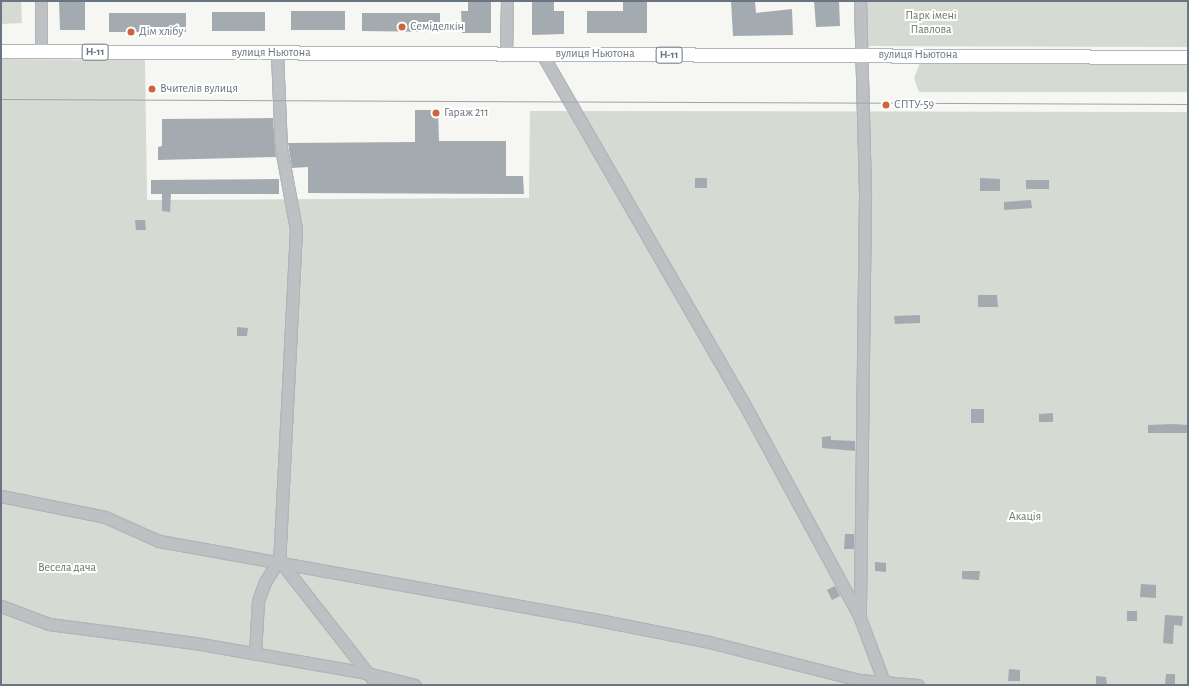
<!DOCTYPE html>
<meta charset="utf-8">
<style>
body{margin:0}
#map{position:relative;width:1189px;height:686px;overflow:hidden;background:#f6f6f3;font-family:"Alegreya Sans",sans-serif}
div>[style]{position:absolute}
.green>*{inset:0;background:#d5dad3}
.building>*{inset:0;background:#a4abb0}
.roads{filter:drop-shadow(1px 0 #b2b5b9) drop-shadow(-1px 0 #b2b5b9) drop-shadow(0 1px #b2b5b9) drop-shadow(0 -1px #b2b5b9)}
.minor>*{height:11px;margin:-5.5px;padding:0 5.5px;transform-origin:5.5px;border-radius:5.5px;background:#bec1c4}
.major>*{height:13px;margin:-6.5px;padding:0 6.5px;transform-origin:6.5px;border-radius:6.5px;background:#fff}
.tram>*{height:1px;margin:-0.5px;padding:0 0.5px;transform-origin:0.5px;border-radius:0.5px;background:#a0a5aa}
.dots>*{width:11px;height:11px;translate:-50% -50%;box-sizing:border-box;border:2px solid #fff;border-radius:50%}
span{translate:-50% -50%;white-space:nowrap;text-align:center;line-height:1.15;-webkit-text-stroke:4px #fff;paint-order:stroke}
.shield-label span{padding:1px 3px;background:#fff;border:1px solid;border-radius:3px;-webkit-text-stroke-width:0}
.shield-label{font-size:11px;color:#697580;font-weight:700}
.park-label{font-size:12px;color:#6a7867}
.poi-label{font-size:12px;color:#697580}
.left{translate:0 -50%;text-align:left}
.street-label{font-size:12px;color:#697580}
.frame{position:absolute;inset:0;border:2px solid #697580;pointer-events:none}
</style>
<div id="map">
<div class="green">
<i style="clip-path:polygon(1px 1px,21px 1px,22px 23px,1px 24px)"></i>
<i style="clip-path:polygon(867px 1px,1188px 1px,1188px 47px,867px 46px)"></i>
<i style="clip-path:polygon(1px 59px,145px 60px,147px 200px,529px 198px,530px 111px,1188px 112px,1188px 685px,1px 685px)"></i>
<i style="clip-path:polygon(921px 60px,1188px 64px,1188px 92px,919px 92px,914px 78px)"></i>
</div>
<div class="building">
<i style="clip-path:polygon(59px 1px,85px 1px,85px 30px,60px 30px)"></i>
<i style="clip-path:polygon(468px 1px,491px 1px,491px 33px,462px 33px,461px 11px,468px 11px)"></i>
<i style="clip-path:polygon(532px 1px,554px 1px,554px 11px,564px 11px,564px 34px,532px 35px)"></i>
<i style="clip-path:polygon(623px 1px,647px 1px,647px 33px,587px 33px,587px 11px,623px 11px)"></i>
<i style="clip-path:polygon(731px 1px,755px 1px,756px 13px,792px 9px,793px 35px,733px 36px)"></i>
<i style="clip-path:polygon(814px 1px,839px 1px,840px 26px,816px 27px)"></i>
<i style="clip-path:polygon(291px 11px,345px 11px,345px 30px,291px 30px)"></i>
<i style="clip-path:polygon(212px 12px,265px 12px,265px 31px,212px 31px)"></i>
<i style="clip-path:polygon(109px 13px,186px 13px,186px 32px,109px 32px)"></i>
<i style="clip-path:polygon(362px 13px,440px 13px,440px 32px,362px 31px)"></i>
<i style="clip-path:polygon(415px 110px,438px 110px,439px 141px,506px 141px,506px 176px,523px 176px,524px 194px,308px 193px,308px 167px,292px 168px,288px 143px,415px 142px)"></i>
<i style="clip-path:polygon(273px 118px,276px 157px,158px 160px,158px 147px,162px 146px,162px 119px)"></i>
<i style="clip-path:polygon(695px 178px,707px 178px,707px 188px,695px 188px)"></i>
<i style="clip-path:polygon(980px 178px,1000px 179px,1000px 191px,980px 191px)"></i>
<i style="clip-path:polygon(279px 179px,279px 194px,171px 194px,170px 212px,162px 211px,162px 194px,151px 194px,151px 180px)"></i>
<i style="clip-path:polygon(1026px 180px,1049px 180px,1049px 189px,1026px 189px)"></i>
<i style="clip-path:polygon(1031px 200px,1032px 208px,1004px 210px,1004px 202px)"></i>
<i style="clip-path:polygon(135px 220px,145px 220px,146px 230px,136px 230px)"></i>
<i style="clip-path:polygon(978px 295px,997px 295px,998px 307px,978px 307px)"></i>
<i style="clip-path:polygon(920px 315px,920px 323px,895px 324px,894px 316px)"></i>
<i style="clip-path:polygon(237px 327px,248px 328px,247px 336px,237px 336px)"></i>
<i style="clip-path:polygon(971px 409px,984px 409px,984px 423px,971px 423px)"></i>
<i style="clip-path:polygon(1053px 413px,1053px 422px,1039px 422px,1039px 414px)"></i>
<i style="clip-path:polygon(1173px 424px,1188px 425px,1188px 433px,1148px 433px,1148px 425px)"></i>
<i style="clip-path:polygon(831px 436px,831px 440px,855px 441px,855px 451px,822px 448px,822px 437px)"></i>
<i style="clip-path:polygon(845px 534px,854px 534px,854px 549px,844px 549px)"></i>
<i style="clip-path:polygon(875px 562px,886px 563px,886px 572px,875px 571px)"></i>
<i style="clip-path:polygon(962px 571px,980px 571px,979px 580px,962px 579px)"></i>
<i style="clip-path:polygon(1141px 584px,1156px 585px,1156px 598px,1140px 597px)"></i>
<i style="clip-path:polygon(835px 586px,840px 596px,832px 600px,827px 590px)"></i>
<i style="clip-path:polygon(1127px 611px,1137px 611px,1137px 621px,1127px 621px)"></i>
<i style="clip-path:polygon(1165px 615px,1183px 616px,1182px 626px,1174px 625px,1173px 644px,1163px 643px)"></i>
<i style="clip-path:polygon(1009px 669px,1020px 670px,1020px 681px,1008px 681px)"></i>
<i style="clip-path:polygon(1166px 674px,1175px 674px,1175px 685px,1165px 685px)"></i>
<i style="clip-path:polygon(1096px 676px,1106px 677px,1107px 685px,1096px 685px)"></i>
</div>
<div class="roads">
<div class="minor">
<i style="left:41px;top:1px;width:51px;rotate:90deg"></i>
<i style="left:860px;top:1px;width:195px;rotate:88.5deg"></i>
<i style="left:865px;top:196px;width:422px;rotate:90.7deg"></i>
<i style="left:860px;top:618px;width:72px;rotate:69.5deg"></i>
<i style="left:277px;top:53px;width:95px;rotate:87.6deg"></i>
<i style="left:281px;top:148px;width:82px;rotate:79.5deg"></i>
<i style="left:296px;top:229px;width:331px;rotate:92.9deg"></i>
<i style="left:279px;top:560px;width:159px;rotate:51.9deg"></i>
<i style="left:506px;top:54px;width:53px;rotate:-88.9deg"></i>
<i style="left:542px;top:54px;width:400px;rotate:60deg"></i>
<i style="left:742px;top:400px;width:247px;rotate:61.5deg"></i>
<i style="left:1px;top:496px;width:106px;rotate:11.4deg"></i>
<i style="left:105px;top:517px;width:59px;rotate:24deg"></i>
<i style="left:159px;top:541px;width:436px;rotate:10.2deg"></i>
<i style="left:588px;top:618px;width:123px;rotate:11.2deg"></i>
<i style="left:709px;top:642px;width:155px;rotate:14.2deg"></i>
<i style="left:859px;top:680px;width:59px;rotate:4.8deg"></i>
<i style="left:1px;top:606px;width:51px;rotate:20.6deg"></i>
<i style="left:49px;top:624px;width:147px;rotate:7.4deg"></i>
<i style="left:195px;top:643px;width:175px;rotate:9.9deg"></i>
<i style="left:367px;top:673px;width:49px;rotate:14deg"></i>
<i style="left:255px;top:654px;width:53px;rotate:-86.8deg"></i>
<i style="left:258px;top:601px;width:20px;rotate:-70deg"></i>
<i style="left:265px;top:582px;width:26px;rotate:-58deg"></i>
</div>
<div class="major">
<i style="left:1px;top:51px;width:1187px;rotate:0.29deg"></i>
</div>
</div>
<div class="tram">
<i style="left:1px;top:99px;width:1187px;rotate:0.24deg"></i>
</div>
<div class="dots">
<i style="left:402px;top:27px;background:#cd643d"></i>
<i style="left:131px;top:32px;background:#cd643d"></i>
<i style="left:152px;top:89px;background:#cd643d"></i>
<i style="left:886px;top:105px;background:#cd643d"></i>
<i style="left:436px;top:113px;background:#cd643d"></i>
</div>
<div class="shield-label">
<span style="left:95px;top:52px">Н-11</span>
<span style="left:669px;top:55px">Н-11</span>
</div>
<div class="park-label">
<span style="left:931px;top:23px">Парк імені<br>Павлова</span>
<span style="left:1025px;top:517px">Акація</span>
<span style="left:67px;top:568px">Весела дача</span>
</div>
<div class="poi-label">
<span class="left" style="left:410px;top:27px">Семіделкін</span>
<span class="left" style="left:139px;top:32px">Дім хлібу</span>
<span class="left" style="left:160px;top:89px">Вчителів вулиця</span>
<span class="left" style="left:894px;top:105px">СПТУ-59</span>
<span class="left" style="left:444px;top:113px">Гараж 211</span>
</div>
<div class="street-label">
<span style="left:271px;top:53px">вулиця Ньютона</span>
<span style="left:595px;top:54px">вулиця Ньютона</span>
<span style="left:918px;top:55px">вулиця Ньютона</span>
</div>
<div class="frame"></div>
</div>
